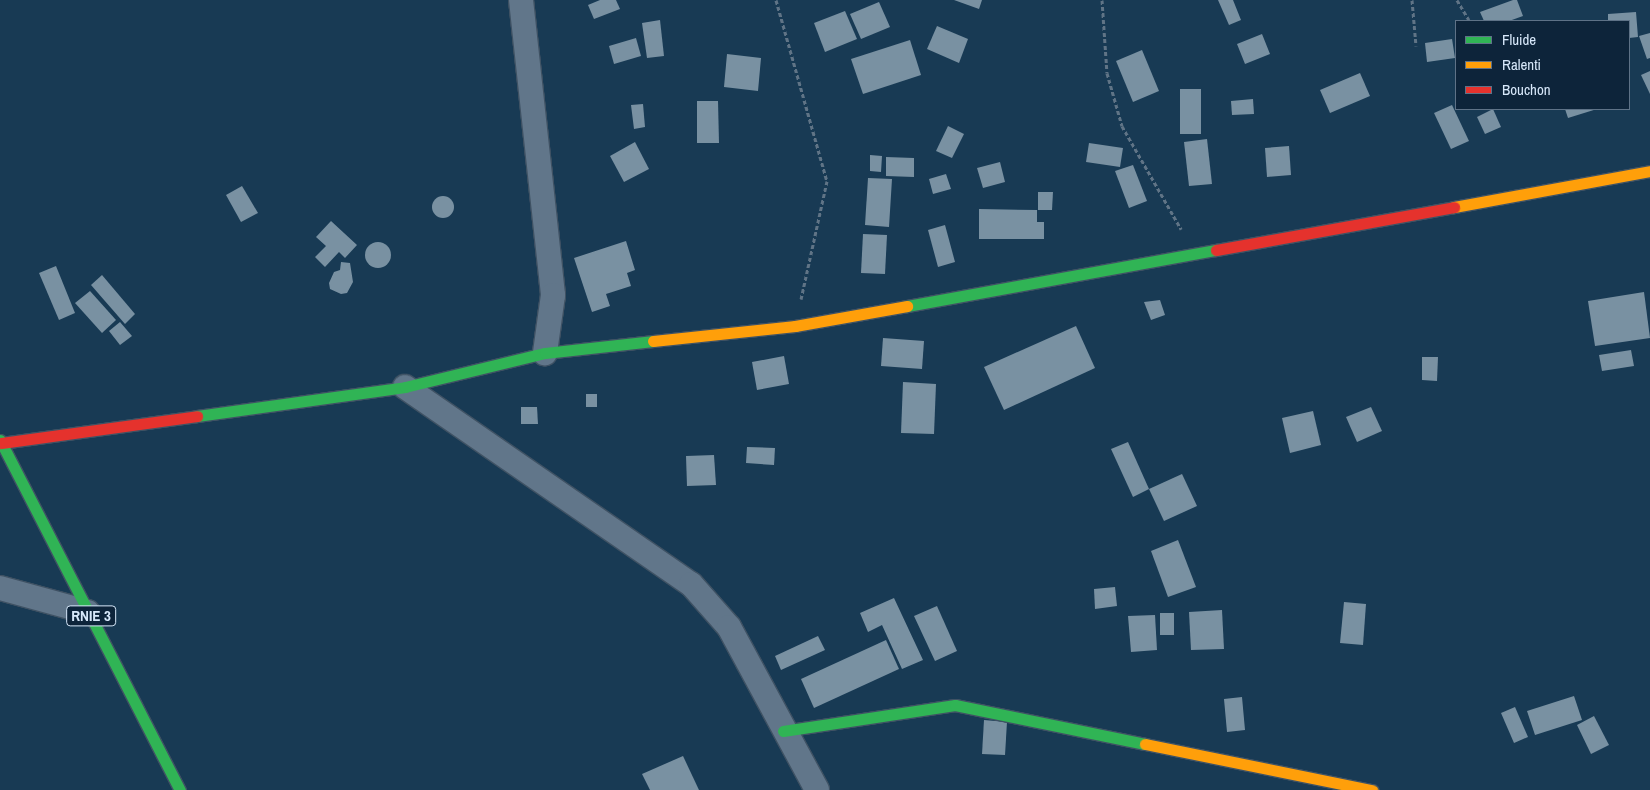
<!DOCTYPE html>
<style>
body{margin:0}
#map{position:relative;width:1650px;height:790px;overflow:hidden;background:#183a54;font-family:"Archivo Narrow",sans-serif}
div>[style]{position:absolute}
.building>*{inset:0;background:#7991a2}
.round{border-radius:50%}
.path>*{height:3px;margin-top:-1.5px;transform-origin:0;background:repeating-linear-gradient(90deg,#607486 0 4px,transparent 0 6.5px)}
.roads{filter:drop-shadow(1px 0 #3f5264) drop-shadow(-1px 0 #3f5264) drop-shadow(0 1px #3f5264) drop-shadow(0 -1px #3f5264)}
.street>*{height:24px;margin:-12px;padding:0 12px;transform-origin:12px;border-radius:12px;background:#61768a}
.fast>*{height:11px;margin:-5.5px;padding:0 5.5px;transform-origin:5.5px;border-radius:5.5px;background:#30b455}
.slow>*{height:11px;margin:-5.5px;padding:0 5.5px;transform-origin:5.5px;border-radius:5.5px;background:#ff9f0a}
.jam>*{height:11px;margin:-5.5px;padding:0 5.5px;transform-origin:5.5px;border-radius:5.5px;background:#e5322d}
span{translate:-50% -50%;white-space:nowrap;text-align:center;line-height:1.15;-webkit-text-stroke:5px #0d243a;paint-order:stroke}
.shield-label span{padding:1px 4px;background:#0d243a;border:1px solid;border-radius:4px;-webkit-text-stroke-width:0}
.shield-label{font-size:15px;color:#d7e8fa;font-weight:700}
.legend{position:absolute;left:1455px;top:20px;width:175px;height:90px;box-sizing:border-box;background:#0d243a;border:1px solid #5e7287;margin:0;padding:6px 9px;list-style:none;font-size:15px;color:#d7e8fa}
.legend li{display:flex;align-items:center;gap:10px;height:25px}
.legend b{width:25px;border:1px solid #5e7287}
</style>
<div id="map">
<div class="building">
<i style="clip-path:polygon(600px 0,616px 0,620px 9px,594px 19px,588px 5px)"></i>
<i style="clip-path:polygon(954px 0,982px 0,979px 9px)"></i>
<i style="clip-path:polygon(1218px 0,1233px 0,1241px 20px,1229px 25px)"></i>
<i style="clip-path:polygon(1513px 0,1517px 0,1523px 16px,1509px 21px,1484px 21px,1480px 12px)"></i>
<i style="clip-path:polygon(879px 2px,890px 27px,861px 39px,850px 14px)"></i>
<i style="clip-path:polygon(845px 11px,857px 39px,825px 52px,814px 23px)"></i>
<i style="clip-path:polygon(1636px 12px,1638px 37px,1629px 38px,1629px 21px,1608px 21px,1608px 14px)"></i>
<i style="clip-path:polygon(660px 20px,664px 56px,647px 58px,642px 23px)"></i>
<i style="clip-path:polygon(937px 26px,968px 39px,959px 63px,927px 49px)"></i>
<i style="clip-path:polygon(1650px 33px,1650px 58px,1647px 59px,1639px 36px)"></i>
<i style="clip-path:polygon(1262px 34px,1270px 54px,1245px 64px,1237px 44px)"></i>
<i style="clip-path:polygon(636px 38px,641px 56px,614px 64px,609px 46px)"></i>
<i style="clip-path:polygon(1452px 39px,1455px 58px,1427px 62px,1425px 43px)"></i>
<i style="clip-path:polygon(910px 40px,921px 75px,863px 94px,851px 59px)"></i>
<i style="clip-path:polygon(1142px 50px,1159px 91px,1133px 102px,1116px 61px)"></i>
<i style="clip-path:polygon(727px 54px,761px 58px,758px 91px,724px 87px)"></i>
<i style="clip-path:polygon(1650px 71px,1650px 94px,1641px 75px)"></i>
<i style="clip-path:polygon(1360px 73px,1370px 96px,1330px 113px,1320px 90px)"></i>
<i style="clip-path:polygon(1180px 89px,1201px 89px,1201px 134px,1180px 134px)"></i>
<i style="clip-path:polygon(1253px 99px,1254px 114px,1232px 115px,1231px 101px)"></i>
<i style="clip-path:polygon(697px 101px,718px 101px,719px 143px,697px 143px)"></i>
<i style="clip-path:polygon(643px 104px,645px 127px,634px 129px,631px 105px)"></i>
<i style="clip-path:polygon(1452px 105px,1469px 141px,1451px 149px,1434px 113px)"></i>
<i style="clip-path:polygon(1493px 109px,1501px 127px,1485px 134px,1477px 117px)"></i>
<i style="clip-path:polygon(1565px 109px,1597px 109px,1568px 118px)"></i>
<i style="clip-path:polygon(948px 126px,964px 134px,952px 158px,936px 151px)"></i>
<i style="clip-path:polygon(1207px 139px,1212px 184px,1189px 186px,1184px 142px)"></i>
<i style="clip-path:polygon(635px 142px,649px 169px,624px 182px,610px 156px)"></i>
<i style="clip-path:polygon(1089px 143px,1123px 148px,1120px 167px,1086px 162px)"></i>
<i style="clip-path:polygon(1289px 146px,1291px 175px,1267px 177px,1265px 148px)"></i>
<i style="clip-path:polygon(870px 155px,882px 156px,881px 172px,870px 171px)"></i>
<i style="clip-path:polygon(886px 157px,914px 158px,914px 177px,886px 176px)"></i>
<i style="clip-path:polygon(1000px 162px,1005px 182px,983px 188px,977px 168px)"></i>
<i style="clip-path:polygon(1133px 165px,1147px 201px,1129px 208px,1115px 171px)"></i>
<i style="clip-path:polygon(946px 174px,951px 189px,933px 194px,929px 179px)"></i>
<i style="clip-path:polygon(868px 178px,892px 179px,889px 227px,865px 225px)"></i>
<i style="clip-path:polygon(242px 186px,258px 213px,241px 222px,226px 195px)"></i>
<i style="clip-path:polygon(1038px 192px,1053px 192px,1052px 210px,1038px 210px)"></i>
<i class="round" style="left:432px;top:196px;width:22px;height:22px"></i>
<i style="clip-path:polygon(979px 209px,1037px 210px,1037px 222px,1044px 222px,1044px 239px,979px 239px)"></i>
<i style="clip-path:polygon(331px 221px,357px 245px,345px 258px,339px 252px,325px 267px,315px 257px,326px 246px,316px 237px)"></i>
<i style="clip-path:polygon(945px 225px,955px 262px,938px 267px,928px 230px)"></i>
<i style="clip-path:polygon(863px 234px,887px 235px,885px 274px,861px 273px)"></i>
<i style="clip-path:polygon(626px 241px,635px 270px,627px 273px,631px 286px,606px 294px,610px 306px,592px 312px,574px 258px)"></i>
<i class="round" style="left:365px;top:242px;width:26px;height:26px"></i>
<i style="clip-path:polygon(341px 262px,350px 263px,353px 282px,347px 293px,341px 294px,330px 289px,329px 283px,334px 272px,340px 270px)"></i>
<i style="clip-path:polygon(56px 266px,75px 313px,59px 320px,39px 273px)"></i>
<i style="clip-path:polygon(102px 275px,135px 314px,125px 324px,91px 285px)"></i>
<i style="clip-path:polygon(90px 291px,116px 320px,102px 333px,75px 303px)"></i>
<i style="clip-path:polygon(1644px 292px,1650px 338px,1595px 346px,1588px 301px)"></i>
<i style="clip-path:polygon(1160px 300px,1165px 315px,1151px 320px,1144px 302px)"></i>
<i style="clip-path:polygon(120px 322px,132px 336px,120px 345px,109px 331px)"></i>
<i style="clip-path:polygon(1076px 326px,1095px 368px,1004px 410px,984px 367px)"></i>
<i style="clip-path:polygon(883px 338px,924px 341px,922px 369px,881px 366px)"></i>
<i style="clip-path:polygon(1631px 350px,1634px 366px,1602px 371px,1599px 355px)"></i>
<i style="clip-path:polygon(784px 356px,789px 384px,757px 390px,752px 362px)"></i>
<i style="clip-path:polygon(1422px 357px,1438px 357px,1437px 381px,1422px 380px)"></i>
<i style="clip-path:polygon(903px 382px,936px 384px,934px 434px,901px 433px)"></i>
<i style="clip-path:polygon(586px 394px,597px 394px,597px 407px,586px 407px)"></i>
<i style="clip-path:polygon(521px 407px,537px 407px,538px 424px,521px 424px)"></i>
<i style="clip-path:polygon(1371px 407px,1382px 431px,1357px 442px,1346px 417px)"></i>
<i style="clip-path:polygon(1313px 411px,1321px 445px,1290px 453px,1282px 418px)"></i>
<i style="clip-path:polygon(1128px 442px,1149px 489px,1133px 497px,1111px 449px)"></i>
<i style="clip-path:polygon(747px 447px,775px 448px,774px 465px,746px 463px)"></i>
<i style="clip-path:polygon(714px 455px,716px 485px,687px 486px,686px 456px)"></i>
<i style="clip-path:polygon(1182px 474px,1197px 506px,1164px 521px,1149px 489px)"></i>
<i style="clip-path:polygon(1178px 540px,1196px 587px,1168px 597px,1151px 551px)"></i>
<i style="clip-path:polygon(1115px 587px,1117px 606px,1095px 609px,1094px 589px)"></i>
<i style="clip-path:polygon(894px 598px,923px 660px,902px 669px,882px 625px,868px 632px,860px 613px)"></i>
<i style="clip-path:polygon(1344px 602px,1366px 604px,1363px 645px,1340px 643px)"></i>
<i style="clip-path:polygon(937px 606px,957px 651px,935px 661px,914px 616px)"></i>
<i style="clip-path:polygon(1222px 610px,1224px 649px,1191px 650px,1189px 612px)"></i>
<i style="clip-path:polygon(1160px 613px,1174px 613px,1174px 635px,1160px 635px)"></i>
<i style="clip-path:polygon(1155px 615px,1157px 650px,1131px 652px,1128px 616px)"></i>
<i style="clip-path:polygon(818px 636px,825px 650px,781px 670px,775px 656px)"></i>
<i style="clip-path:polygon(886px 640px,899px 669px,814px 708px,801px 679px)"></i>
<i style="clip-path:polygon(1574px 696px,1582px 720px,1535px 735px,1527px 711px)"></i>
<i style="clip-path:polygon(1242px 697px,1245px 730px,1227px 732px,1224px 699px)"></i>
<i style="clip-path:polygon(1515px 707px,1528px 737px,1514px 743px,1501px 713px)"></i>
<i style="clip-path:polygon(1594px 716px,1609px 745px,1591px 754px,1577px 725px)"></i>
<i style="clip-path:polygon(984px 720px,1007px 722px,1005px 755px,982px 754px)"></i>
<i style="clip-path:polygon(683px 756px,699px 790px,650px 790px,642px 774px)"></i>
</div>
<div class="path">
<i style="left:776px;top:0;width:188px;rotate:74.3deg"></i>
<i style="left:827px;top:181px;width:121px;rotate:102.4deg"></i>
<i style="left:1102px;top:0;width:73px;rotate:86.1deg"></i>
<i style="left:1107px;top:73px;width:55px;rotate:74.2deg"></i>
<i style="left:1122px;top:126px;width:119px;rotate:60.2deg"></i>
<i style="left:1412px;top:0;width:46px;rotate:85deg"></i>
<i style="left:1457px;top:0;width:23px;rotate:59deg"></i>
</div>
<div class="roads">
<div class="street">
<i style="left:521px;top:0;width:297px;rotate:83.8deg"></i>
<i style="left:553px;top:295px;width:59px;rotate:97.9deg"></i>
<i style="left:405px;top:387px;width:347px;rotate:34.6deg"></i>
<i style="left:691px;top:584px;width:57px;rotate:48.5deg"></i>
<i style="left:729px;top:627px;width:185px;rotate:61.6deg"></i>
<i style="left:0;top:588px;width:91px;rotate:15.3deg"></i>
</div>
<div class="fast">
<i style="left:907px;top:306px;width:314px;rotate:-10.3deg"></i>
<i style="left:197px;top:416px;width:210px;rotate:-7.9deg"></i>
<i style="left:405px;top:387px;width:144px;rotate:-13.7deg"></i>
<i style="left:545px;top:353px;width:109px;rotate:-6.3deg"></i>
<i style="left:0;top:440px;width:394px;rotate:62.8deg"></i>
<i style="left:783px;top:731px;width:174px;rotate:-8.6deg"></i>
<i style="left:955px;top:705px;width:194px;rotate:11.6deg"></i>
</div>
<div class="slow">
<i style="left:1454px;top:207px;width:199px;rotate:-10.4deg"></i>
<i style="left:653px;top:341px;width:143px;rotate:-6deg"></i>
<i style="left:795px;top:326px;width:114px;rotate:-10.1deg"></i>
<i style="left:1145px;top:744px;width:232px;rotate:11.5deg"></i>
</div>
<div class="jam">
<i style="left:1216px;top:250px;width:242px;rotate:-10.2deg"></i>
<i style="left:1px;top:443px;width:198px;rotate:-7.8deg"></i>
</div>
</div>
<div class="shield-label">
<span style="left:91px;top:616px">RNIE 3</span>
</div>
<ul class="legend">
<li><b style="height:6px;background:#30b455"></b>Fluide</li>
<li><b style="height:6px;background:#ff9f0a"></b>Ralenti</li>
<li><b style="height:6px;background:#e5322d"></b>Bouchon</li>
</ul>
</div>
